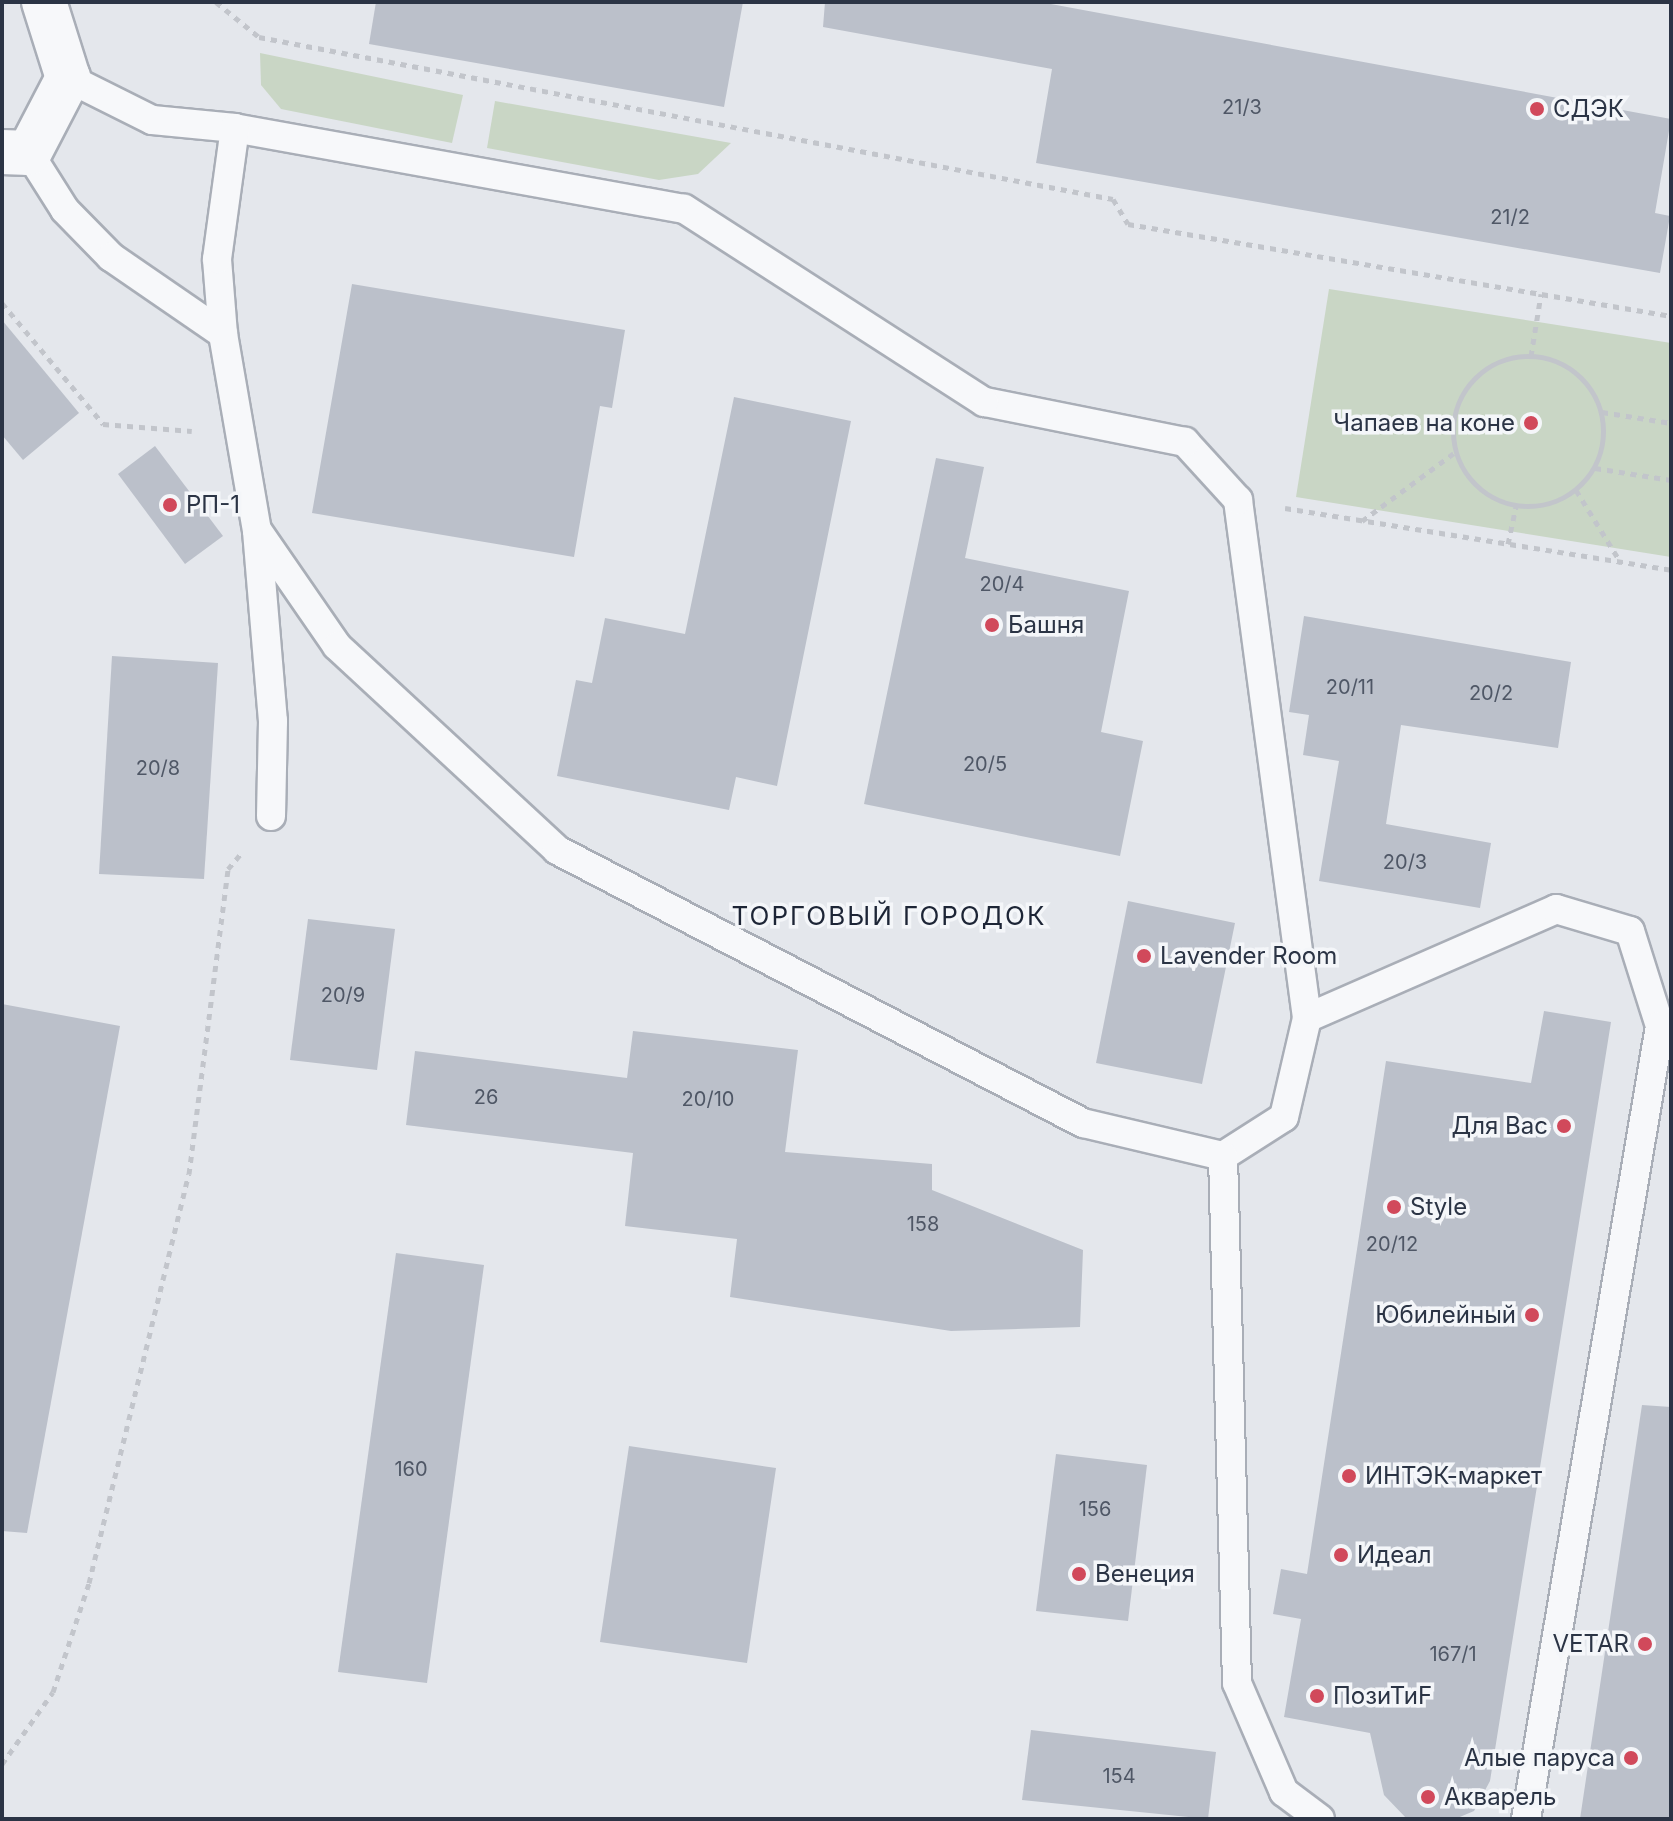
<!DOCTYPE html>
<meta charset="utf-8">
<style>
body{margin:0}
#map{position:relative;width:1673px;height:1821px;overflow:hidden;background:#e4e7ec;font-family:Inter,sans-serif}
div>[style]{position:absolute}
.green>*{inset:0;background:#c9d6c5}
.building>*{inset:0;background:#bbc0ca}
.path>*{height:5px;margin-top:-2.5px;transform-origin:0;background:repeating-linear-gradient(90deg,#c2c5cb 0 6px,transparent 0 12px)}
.path>.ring{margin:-2.5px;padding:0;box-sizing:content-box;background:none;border:5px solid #c2c5cb;border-radius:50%}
.roads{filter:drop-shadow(2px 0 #a9aeb7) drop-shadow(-2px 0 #a9aeb7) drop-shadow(0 2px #a9aeb7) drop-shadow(0 -2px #a9aeb7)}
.lane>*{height:28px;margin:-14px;padding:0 14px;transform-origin:14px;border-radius:14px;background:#f7f8fa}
.street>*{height:44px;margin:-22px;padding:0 22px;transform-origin:22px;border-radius:22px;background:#f7f8fa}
.dots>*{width:22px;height:22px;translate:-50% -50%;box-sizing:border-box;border:4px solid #f4f6f9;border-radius:50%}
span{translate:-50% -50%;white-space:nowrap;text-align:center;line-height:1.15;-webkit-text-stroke:7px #f4f6f9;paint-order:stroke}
.number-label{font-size:20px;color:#4f5766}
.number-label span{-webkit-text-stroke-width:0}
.poi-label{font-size:24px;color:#2b3445}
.left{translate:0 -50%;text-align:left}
.right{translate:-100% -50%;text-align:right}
.neighbourhood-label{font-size:26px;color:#1d2536;letter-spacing:2px}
.frame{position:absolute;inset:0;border:4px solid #2b3445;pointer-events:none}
</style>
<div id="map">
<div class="green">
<i style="clip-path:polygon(260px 53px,463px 95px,452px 143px,281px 109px,261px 85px)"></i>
<i style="clip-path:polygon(495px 101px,731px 143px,698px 174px,659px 180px,487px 148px)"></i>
<i style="clip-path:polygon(1329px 289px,1671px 343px,1671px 557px,1296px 497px)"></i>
</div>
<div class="building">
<i style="clip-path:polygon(376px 2px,743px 2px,724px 107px,369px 44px)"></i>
<i style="clip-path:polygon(825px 2px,1040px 2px,1671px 119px,1655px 213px,1670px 216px,1660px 273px,1036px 163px,1052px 69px,823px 27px)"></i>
<i style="clip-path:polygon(352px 284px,625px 330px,612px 408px,600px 406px,574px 557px,312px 513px)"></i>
<i style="clip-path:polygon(2px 320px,79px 413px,23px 460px,2px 435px)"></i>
<i style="clip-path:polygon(734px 397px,851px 421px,777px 786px,736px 777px,729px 810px,557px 776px,576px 680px,592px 683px,605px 618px,685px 634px)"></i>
<i style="clip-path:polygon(155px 446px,223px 536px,185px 564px,118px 474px)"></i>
<i style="clip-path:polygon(936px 458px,984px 467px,965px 558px,1129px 591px,1101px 732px,1143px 741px,1120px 856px,864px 804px)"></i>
<i style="clip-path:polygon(1304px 616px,1571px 662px,1558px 748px,1401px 725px,1386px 824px,1491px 843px,1480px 908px,1319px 881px,1339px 761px,1303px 755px,1309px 715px,1289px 712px)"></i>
<i style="clip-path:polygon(112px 656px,218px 663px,204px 879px,99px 874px)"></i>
<i style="clip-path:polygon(1128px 901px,1235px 923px,1202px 1084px,1096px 1063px)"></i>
<i style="clip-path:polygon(308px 919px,395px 929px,377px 1070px,290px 1060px)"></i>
<i style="clip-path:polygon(2px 1004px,120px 1026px,27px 1533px,2px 1531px)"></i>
<i style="clip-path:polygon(1544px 1011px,1611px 1022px,1490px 1781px,1474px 1811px,1455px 1819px,1407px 1819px,1384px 1795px,1370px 1733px,1284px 1717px,1301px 1619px,1273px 1614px,1281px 1569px,1307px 1574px,1386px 1061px,1531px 1083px)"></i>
<i style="clip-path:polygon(633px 1031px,798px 1050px,785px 1152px,932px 1164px,932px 1190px,1083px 1250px,1080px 1327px,951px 1331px,730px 1297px,737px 1239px,625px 1226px,633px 1153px,406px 1125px,415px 1051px,627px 1078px)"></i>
<i style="clip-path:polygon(396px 1253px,484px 1265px,427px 1683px,338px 1672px)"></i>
<i style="clip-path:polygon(1642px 1405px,1671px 1407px,1671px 1819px,1580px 1819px)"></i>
<i style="clip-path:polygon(629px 1446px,776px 1468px,747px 1663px,600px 1642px)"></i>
<i style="clip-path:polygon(1056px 1454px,1147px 1465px,1128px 1621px,1036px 1611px)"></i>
<i style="clip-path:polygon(1031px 1730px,1216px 1752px,1208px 1819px,1022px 1800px)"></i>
</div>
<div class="path">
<i style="left:216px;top:2px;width:55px;rotate:39.1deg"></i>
<i style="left:259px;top:37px;width:869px;rotate:10.74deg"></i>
<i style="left:1113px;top:199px;width:29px;rotate:59deg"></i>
<i style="left:1128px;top:224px;width:551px;rotate:9.62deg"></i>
<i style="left:2px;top:303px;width:158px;rotate:50.1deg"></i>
<i style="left:103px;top:424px;width:89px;rotate:4.5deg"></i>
<i class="ring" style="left:1453px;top:356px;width:145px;height:145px"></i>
<i style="left:1531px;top:356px;width:63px;rotate:-80.8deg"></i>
<i style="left:1602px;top:412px;width:70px;rotate:9.1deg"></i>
<i style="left:1595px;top:468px;width:77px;rotate:9deg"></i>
<i style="left:1576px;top:490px;width:86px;rotate:58.3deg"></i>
<i style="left:1285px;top:508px;width:391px;rotate:9.1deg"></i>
<i style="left:1362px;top:521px;width:114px;rotate:-36.5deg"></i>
<i style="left:1508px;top:544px;width:40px;rotate:-78deg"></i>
<i style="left:2px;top:1764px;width:88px;rotate:-54.7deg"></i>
<i style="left:53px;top:1692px;width:115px;rotate:-71.7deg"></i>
<i style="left:89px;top:1583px;width:421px;rotate:-76.3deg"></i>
<i style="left:189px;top:1174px;width:307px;rotate:-82.7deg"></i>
<i style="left:228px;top:869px;width:23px;rotate:-50deg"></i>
</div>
<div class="roads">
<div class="lane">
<i style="left:29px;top:153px;width:67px;rotate:57.7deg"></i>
<i style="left:65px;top:210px;width:66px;rotate:45.6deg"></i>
<i style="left:111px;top:257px;width:136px;rotate:34.5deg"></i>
<i style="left:223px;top:334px;width:199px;rotate:80.2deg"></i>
<i style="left:257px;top:530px;width:141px;rotate:55.4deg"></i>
<i style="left:337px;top:646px;width:300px;rotate:42.8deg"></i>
<i style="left:557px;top:850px;width:593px;rotate:27.43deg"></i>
<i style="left:1083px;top:1123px;width:144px;rotate:13.3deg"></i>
<i style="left:1223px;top:1156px;width:72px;rotate:-32.6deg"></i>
<i style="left:1284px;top:1117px;width:102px;rotate:-76.9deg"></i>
<i style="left:1307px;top:1018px;width:523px;rotate:-97.59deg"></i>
<i style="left:1238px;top:500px;width:79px;rotate:-132.4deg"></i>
<i style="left:1185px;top:442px;width:205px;rotate:-168.7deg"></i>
<i style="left:984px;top:402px;width:357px;rotate:-147.2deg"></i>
<i style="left:684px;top:209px;width:456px;rotate:-169.8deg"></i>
<i style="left:235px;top:128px;width:83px;rotate:-174.5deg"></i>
<i style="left:152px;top:120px;width:94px;rotate:-153.4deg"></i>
<i style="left:223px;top:334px;width:75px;rotate:-94.6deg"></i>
<i style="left:217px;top:259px;width:132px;rotate:-82.2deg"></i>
<i style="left:257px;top:531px;width:191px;rotate:85.2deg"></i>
<i style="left:273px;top:721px;width:95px;rotate:91.2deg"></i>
<i style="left:1307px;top:1018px;width:272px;rotate:-23.6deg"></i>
<i style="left:1556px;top:909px;width:77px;rotate:16.6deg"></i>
<i style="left:1630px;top:931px;width:100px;rotate:72.5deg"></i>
<i style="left:1660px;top:1026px;width:804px;rotate:99.59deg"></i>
<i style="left:1223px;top:1156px;width:527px;rotate:88.48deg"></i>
<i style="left:1237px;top:1683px;width:119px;rotate:66.7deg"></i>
<i style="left:1284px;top:1792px;width:45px;rotate:36.9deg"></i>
</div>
<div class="street">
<i style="left:2px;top:152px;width:27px;rotate:2deg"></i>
<i style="left:29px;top:153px;width:85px;rotate:-62.5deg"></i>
<i style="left:68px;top:78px;width:80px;rotate:-107.5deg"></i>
</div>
</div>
<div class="dots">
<i style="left:1537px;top:109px;background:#d1495b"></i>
<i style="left:1531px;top:423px;background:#d1495b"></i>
<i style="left:170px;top:505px;background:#d1495b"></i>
<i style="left:992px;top:625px;background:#d1495b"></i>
<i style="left:1144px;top:956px;background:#d1495b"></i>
<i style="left:1564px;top:1126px;background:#d1495b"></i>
<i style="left:1394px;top:1207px;background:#d1495b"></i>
<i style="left:1532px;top:1315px;background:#d1495b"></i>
<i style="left:1349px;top:1476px;background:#d1495b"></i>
<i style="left:1341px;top:1555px;background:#d1495b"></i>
<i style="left:1079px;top:1574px;background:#d1495b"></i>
<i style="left:1645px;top:1644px;background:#d1495b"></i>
<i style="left:1317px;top:1696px;background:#d1495b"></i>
<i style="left:1631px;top:1758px;background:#d1495b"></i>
<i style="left:1428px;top:1797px;background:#d1495b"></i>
</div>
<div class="number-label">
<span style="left:1242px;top:107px">21/3</span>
<span style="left:1510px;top:217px">21/2</span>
<span style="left:1002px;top:584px">20/4</span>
<span style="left:1350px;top:687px">20/11</span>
<span style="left:1491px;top:693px">20/2</span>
<span style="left:985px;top:764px">20/5</span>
<span style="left:158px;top:768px">20/8</span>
<span style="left:1405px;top:862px">20/3</span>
<span style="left:343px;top:995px">20/9</span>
<span style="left:486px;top:1097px">26</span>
<span style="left:708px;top:1099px">20/10</span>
<span style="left:923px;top:1224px">158</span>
<span style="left:1392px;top:1244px">20/12</span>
<span style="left:411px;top:1469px">160</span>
<span style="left:1095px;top:1509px">156</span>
<span style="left:1453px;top:1654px">167/1</span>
<span style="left:1119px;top:1776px">154</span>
</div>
<div class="poi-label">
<span class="left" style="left:1553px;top:109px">СДЭК</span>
<span class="right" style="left:1515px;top:423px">Чапаев на коне</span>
<span class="left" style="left:186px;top:505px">РП-1</span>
<span class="left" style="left:1008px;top:625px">Башня</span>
<span class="left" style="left:1160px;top:956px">Lavender Room</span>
<span class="right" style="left:1548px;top:1126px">Для Вас</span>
<span class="left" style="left:1410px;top:1207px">Style</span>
<span class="right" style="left:1516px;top:1315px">Юбилейный</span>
<span class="left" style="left:1365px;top:1476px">ИНТЭК-маркет</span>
<span class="left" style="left:1357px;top:1555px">Идеал</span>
<span class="left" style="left:1095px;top:1574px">Венеция</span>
<span class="right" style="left:1629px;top:1644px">VETAR</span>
<span class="left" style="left:1333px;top:1696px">ПозиТиF</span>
<span class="right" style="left:1615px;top:1758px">Алые паруса</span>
<span class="left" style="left:1444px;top:1797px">Акварель</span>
</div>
<div class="neighbourhood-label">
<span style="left:889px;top:916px">ТОРГОВЫЙ ГОРОДОК</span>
</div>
<div class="frame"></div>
</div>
